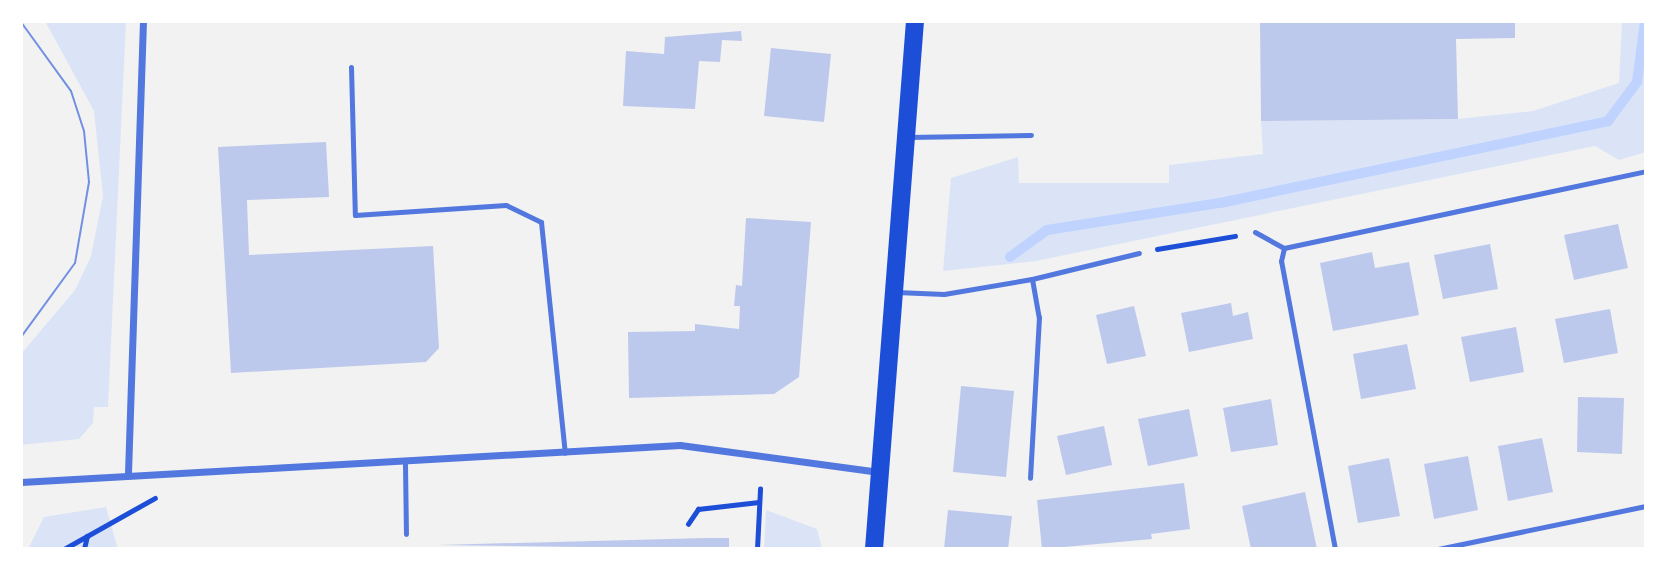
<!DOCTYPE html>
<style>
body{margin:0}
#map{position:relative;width:1667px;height:570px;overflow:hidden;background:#f2f2f2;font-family:Figtree,sans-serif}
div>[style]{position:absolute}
.green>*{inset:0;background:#dbe4f7}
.stream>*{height:10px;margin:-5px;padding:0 5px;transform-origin:5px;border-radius:5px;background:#bfd3fe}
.building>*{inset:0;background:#bdc9ec}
.path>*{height:4.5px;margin:-2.25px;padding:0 2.25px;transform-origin:2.25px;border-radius:2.25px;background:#1d4ed8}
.service>*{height:5px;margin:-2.5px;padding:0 2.5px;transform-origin:2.5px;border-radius:2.5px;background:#5277de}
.minor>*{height:7px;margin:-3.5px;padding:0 3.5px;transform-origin:3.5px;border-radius:3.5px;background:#5277de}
.primary>*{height:18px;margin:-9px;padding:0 9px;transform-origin:9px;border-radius:9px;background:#1d4ed8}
.tram>*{height:2px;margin:-1px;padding:0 1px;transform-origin:1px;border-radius:1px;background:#7290e2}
span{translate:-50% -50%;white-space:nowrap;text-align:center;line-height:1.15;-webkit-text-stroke:7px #fff;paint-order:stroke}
.frame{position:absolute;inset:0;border:23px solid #fff;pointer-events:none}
</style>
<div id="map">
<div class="green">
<i style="clip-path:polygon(45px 21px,126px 21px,108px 407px,94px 407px,93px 423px,79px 439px,21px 445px,21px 354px,75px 290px,91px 256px,103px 196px,94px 111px)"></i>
<i style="clip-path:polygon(1622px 21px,1646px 21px,1646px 152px,1619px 160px,1595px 146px,1036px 261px,943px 271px,951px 178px,1018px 157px,1019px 183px,1169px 183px,1169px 165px,1263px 154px,1261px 121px,1458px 119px,1533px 111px,1619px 83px)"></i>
<i style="clip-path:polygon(106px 507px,118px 549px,28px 549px,44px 517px)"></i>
<i style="clip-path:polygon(766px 510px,817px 529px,822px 549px,764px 549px)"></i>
</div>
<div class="stream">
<i style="left:1010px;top:257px;width:46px;rotate:-36.1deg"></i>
<i style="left:1047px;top:230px;width:175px;rotate:-8.9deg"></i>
<i style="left:1220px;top:203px;width:397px;rotate:-11.9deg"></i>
<i style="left:1608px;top:121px;width:49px;rotate:-53.4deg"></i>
<i style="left:1637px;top:82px;width:62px;rotate:-82.5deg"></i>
</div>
<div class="building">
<i style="clip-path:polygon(1260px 21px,1515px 21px,1515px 38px,1456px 39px,1458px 119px,1261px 121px)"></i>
<i style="clip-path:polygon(741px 31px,742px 41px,722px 40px,720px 62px,699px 61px,695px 109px,623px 106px,626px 51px,664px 54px,665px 37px)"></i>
<i style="clip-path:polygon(771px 48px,831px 54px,824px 122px,764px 116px)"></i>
<i style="clip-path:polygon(326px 142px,329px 197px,247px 200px,249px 255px,433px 246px,439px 348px,426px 362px,231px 373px,218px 147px)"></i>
<i style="clip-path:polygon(746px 218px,811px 222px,799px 377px,774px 394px,629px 398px,628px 332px,695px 331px,695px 324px,739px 329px,740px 306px,734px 306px,736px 285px,742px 286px)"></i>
<i style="clip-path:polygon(1618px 224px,1628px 268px,1574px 280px,1564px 235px)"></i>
<i style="clip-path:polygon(1490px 244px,1498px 289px,1443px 299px,1434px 255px)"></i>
<i style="clip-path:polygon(1372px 252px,1375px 268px,1409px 262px,1419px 315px,1333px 331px,1320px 263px)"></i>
<i style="clip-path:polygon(1231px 303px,1233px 316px,1248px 312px,1253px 339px,1189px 352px,1181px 313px)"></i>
<i style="clip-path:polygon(1134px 306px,1146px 356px,1107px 364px,1096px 315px)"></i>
<i style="clip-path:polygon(1610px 309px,1618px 353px,1564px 363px,1555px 319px)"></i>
<i style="clip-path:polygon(1516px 327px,1524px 372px,1470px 382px,1461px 337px)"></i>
<i style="clip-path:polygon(1407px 344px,1416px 389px,1361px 399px,1353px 354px)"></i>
<i style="clip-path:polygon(961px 386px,1014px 391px,1006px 477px,953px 472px)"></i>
<i style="clip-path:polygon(1578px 397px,1624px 398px,1622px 454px,1577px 452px)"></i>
<i style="clip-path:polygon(1271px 399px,1278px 445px,1231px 452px,1223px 408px)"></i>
<i style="clip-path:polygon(1189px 409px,1198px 456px,1148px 466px,1138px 419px)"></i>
<i style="clip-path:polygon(1104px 426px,1112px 465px,1066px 475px,1057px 436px)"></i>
<i style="clip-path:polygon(1542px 438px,1553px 492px,1508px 501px,1498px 446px)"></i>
<i style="clip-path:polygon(1468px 456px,1478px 510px,1434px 519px,1424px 464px)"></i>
<i style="clip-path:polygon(1389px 458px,1400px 516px,1358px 523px,1348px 466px)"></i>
<i style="clip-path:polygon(1184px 483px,1190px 529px,1151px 534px,1152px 539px,1042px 549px,1037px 500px)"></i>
<i style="clip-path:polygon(1305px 492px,1317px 549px,1251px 549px,1242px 506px)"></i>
<i style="clip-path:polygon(948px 510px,1012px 516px,1008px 549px,944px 549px)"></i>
<i style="clip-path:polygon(706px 538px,729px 538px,729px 549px,438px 545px)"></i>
</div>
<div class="path">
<i style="left:1157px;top:249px;width:79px;rotate:-9.5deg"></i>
<i style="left:688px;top:524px;width:18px;rotate:-56deg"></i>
<i style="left:698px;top:509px;width:61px;rotate:-6.5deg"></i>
<i style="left:64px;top:549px;width:104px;rotate:-29.3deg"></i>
<i style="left:84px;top:549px;width:13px;rotate:-77deg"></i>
<i style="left:757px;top:549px;width:60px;rotate:-87.1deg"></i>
</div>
<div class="service">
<i style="left:351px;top:67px;width:148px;rotate:88.5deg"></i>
<i style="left:355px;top:215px;width:151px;rotate:-3.8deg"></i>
<i style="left:506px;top:205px;width:39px;rotate:26deg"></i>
<i style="left:541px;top:222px;width:232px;rotate:84.1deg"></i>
<i style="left:908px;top:137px;width:123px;rotate:-0.9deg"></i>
<i style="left:1255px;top:232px;width:33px;rotate:29deg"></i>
<i style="left:1032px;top:279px;width:110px;rotate:-13.7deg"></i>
<i style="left:896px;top:292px;width:48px;rotate:2.4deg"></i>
<i style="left:944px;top:294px;width:89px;rotate:-9.7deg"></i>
<i style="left:1032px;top:279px;width:39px;rotate:80deg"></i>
<i style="left:1039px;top:317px;width:161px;rotate:93.2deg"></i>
<i style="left:405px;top:464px;width:70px;rotate:89.2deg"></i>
<i style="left:1335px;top:549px;width:293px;rotate:-100.6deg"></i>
<i style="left:1281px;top:261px;width:13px;rotate:-77deg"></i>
<i style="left:1284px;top:248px;width:370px;rotate:-12deg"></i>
<i style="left:1438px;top:549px;width:212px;rotate:-11.7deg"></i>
<i style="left:1590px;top:549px;width:27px"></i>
</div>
<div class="minor">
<i style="left:128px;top:473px;width:452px;rotate:-88.1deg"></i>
<i style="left:21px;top:482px;width:660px;rotate:-3.21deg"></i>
<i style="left:680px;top:445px;width:203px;rotate:7.7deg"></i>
</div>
<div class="primary">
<i style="left:874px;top:549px;width:530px;rotate:-85.56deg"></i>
</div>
<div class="tram">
<i style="left:21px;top:22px;width:85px;rotate:54.1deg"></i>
<i style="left:71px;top:91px;width:42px;rotate:72deg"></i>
<i style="left:84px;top:131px;width:51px;rotate:84.4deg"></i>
<i style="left:89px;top:182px;width:82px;rotate:99.8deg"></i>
<i style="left:75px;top:263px;width:92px;rotate:126.1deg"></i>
</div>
<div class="frame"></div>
</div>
